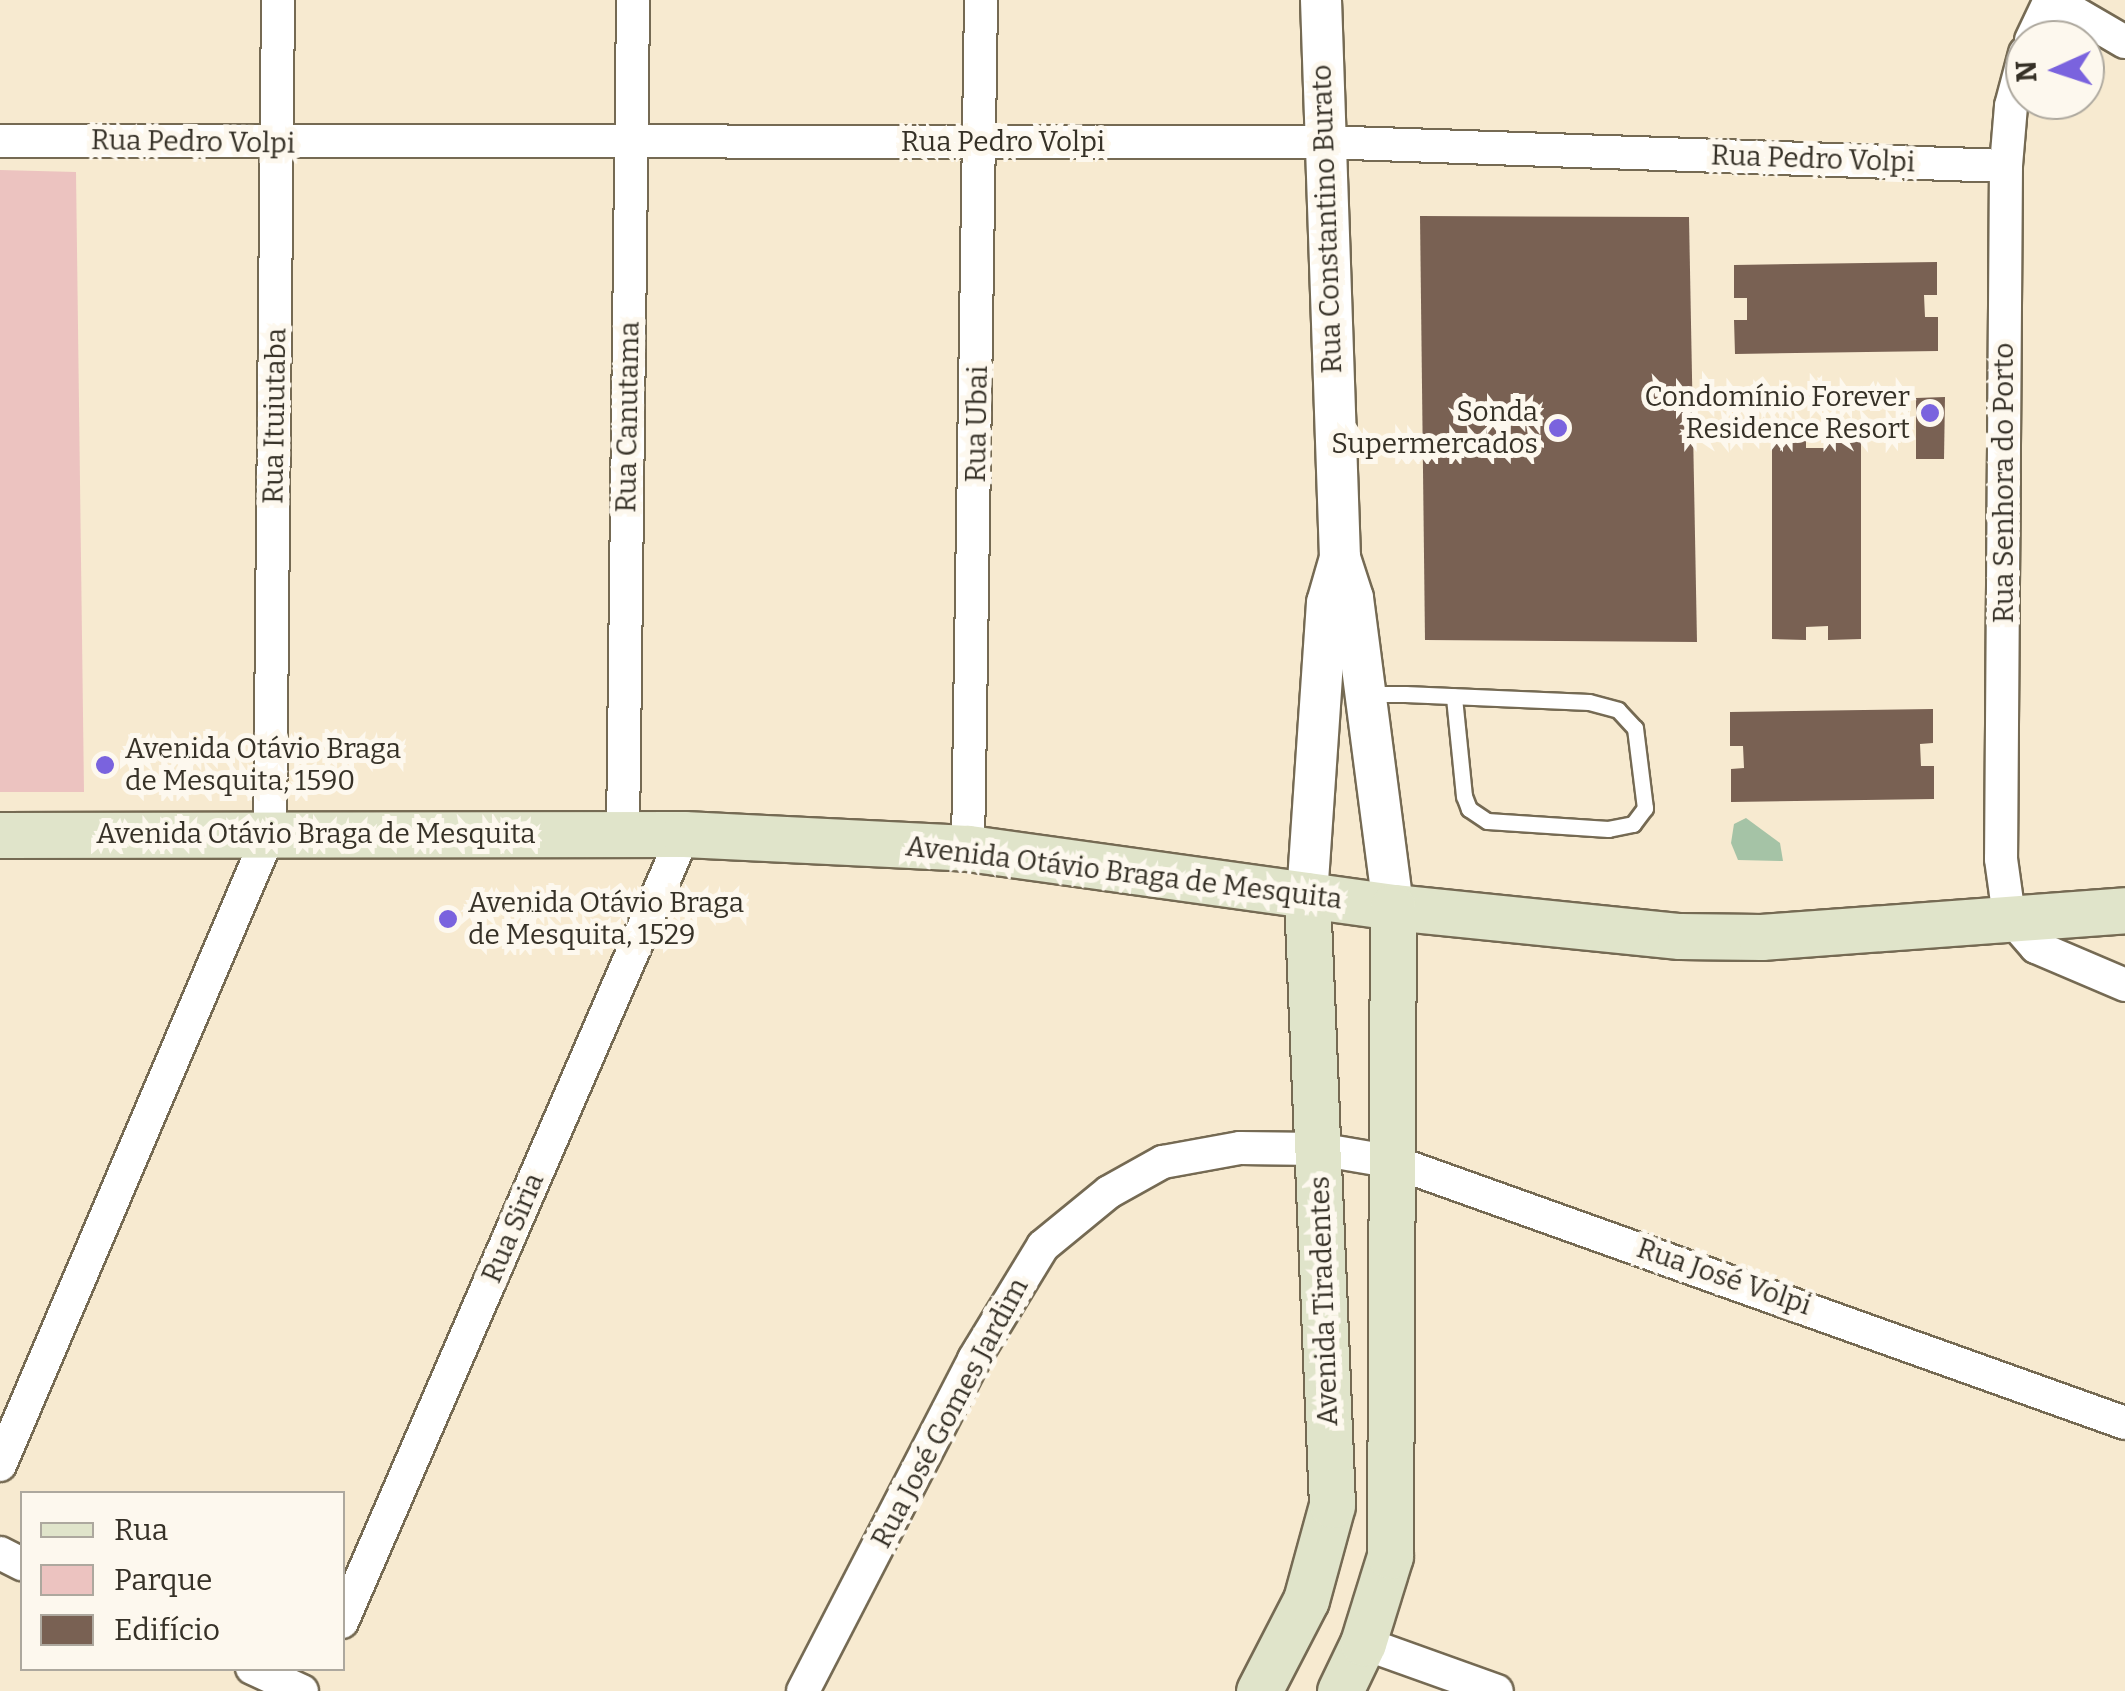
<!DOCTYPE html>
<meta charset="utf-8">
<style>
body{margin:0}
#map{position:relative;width:2125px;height:1691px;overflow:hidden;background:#f7ead0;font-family:Bitter,serif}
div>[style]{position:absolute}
.green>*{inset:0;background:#ecc3c0}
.water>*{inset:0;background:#a5c3a6}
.building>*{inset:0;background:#796153}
.roads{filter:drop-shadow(2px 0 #756a53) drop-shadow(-2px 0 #756a53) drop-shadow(0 2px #756a53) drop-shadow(0 -2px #756a53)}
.service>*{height:15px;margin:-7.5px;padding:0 7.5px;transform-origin:7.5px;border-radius:7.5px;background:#fff}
.minor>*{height:32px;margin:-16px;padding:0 16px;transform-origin:16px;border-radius:16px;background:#fff}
.tertiary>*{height:40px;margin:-20px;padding:0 20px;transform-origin:20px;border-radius:20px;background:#fff}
.secondary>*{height:45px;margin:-22.5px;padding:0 22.5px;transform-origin:22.5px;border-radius:22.5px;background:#e0e4ca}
.dots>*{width:28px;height:28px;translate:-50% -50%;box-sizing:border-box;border:5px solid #fdf8ee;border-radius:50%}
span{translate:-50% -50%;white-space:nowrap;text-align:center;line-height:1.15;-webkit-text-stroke:10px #fdf8ee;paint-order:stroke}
.street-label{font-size:28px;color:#363127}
.poi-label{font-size:28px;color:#363127}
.right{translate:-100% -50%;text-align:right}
.left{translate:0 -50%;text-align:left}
.legend{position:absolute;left:20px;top:1491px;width:325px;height:180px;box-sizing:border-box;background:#fdf8ee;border:2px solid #ada89e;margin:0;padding:12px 18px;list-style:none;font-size:30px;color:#363127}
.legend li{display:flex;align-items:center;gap:20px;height:50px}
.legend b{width:50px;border:2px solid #ada89e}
.north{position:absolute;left:2005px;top:20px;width:100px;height:100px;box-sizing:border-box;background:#fdf8ee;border:2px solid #ada89e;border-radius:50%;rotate:267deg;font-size:28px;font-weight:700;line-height:40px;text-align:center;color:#363127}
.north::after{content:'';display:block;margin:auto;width:35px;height:45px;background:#7a63de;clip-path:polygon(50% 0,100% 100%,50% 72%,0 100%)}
</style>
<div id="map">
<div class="green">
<i style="clip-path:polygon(0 170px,76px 172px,84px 792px,0 792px)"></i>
</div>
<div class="water">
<i style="clip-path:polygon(1746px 818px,1780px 843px,1783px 861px,1738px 860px,1731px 843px,1734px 824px)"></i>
</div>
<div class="building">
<i style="clip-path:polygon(1420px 216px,1689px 217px,1697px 642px,1425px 640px)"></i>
<i style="clip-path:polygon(1937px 262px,1937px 295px,1924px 295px,1925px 317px,1938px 317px,1938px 351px,1735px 354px,1734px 320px,1747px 320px,1747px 298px,1734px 298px,1734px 265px)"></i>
<i style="clip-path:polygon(1945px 397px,1944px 459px,1916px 459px,1916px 398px)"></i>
<i style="clip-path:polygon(1772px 435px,1806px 436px,1806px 448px,1827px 448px,1827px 435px,1861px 435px,1861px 639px,1828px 640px,1828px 626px,1806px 627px,1806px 640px,1772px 639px)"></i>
<i style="clip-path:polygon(1933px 709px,1933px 743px,1920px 744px,1921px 766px,1934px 766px,1934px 799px,1731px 802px,1731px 769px,1744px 768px,1743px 746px,1730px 746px,1730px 712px)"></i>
</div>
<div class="roads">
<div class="service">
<i style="left:1369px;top:694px;width:36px"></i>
<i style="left:1405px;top:694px;width:184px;rotate:2.5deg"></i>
<i style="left:1589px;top:702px;width:30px;rotate:15deg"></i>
<i style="left:1618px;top:710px;width:25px;rotate:47deg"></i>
<i style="left:1635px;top:728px;width:81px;rotate:82.9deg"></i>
<i style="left:1645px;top:808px;width:20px;rotate:127deg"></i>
<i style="left:1633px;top:824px;width:25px;rotate:169deg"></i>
<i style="left:1608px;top:829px;width:121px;rotate:-176.2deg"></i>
<i style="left:1487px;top:821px;width:22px;rotate:-146deg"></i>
<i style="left:1469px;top:809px;width:14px;rotate:-111deg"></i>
<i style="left:1464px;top:796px;width:100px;rotate:-95.8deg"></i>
</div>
<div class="minor">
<i style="left:2053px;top:0;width:83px;rotate:30.3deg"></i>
<i style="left:2031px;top:40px;width:44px;rotate:-64.6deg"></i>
<i style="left:2025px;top:53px;width:55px;rotate:104.8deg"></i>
<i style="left:2011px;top:106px;width:60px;rotate:94.8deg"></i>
<i style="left:2006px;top:166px;width:693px;rotate:90.41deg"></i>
<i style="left:2001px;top:859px;width:58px;rotate:82deg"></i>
<i style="left:2009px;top:916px;width:41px;rotate:48.9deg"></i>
<i style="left:2036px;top:947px;width:97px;rotate:23.1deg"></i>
<i style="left:0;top:141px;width:1321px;rotate:0.04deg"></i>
<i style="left:1321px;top:142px;width:685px;rotate:2.01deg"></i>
<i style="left:623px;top:834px;width:834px;rotate:-89.31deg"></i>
<i style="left:968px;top:848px;width:848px;rotate:-89.12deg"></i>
<i style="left:0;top:1465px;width:688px;rotate:-66.9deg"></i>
<i style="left:270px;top:832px;width:832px;rotate:-89.45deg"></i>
<i style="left:0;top:1553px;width:25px;rotate:27deg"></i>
<i style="left:342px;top:1622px;width:859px;rotate:-66.54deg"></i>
<i style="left:1363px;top:1643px;width:142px;rotate:19.7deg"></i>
<i style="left:252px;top:1668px;width:55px;rotate:24.7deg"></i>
<i style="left:803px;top:1691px;width:373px;rotate:-62.7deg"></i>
<i style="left:974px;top:1359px;width:132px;rotate:-58.6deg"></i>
<i style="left:1043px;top:1246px;width:85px;rotate:-39.3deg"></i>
<i style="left:1109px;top:1192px;width:62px;rotate:-29.1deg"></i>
<i style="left:1163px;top:1162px;width:78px;rotate:-10.3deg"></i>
<i style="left:1240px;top:1148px;width:78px;rotate:0.7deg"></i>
<i style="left:1318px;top:1149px;width:77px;rotate:9.7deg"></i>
<i style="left:1394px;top:1162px;width:776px;rotate:19.65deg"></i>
</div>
<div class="tertiary">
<i style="left:1321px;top:0;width:558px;rotate:88.05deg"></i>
<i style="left:1340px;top:558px;width:42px;rotate:72deg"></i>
<i style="left:1353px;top:598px;width:312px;rotate:82.6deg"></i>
<i style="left:1307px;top:896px;width:294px;rotate:-86.1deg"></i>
<i style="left:1327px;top:603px;width:47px;rotate:-73.9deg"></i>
</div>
<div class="secondary">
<i style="left:0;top:835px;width:684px;rotate:-0.08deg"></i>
<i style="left:684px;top:834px;width:284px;rotate:2.8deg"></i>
<i style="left:968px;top:848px;width:429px;rotate:7.9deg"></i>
<i style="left:1393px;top:907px;width:288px;rotate:5.8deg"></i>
<i style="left:1680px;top:936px;width:81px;rotate:0.7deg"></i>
<i style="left:1761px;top:937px;width:365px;rotate:-4.2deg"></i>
<i style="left:1259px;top:1691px;width:102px;rotate:-62.7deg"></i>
<i style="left:1306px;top:1600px;width:98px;rotate:-74.7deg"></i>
<i style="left:1332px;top:1505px;width:610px;rotate:-92.35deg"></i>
<i style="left:1340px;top:1691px;width:53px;rotate:-64.4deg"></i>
<i style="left:1363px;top:1643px;width:91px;rotate:-72.8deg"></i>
<i style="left:1390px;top:1556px;width:649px;rotate:-89.74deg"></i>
</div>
</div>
<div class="dots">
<i style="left:1930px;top:413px;background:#7a63de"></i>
<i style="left:1558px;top:428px;background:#7a63de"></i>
<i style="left:105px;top:765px;background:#7a63de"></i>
<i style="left:448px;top:919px;background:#7a63de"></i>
</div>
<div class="street-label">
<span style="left:193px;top:142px;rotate:1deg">Rua Pedro Volpi</span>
<span style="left:1003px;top:142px">Rua Pedro Volpi</span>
<span style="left:1813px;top:159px;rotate:2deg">Rua Pedro Volpi</span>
<span style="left:1327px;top:219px;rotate:-92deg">Rua Constantino Burato</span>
<span style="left:275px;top:416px;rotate:-89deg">Rua Ituiutaba</span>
<span style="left:628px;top:417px;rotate:-89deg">Rua Canutama</span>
<span style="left:977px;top:424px;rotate:-89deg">Rua Ubai</span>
<span style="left:2004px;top:483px;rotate:-90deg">Rua Senhora do Porto</span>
<span style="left:316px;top:834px">Avenida Otávio Braga de Mesquita</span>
<span style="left:1124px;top:873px;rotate:7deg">Avenida Otávio Braga de Mesquita</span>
<span style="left:513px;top:1228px;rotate:-67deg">Rua Siria</span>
<span style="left:1724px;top:1277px;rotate:19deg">Rua José Volpi</span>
<span style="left:1324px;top:1301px;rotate:-92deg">Avenida Tiradentes</span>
<span style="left:950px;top:1413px;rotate:-62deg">Rua José Gomes Jardim</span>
</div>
<div class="poi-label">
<span class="right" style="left:1910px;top:413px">Condomínio Forever<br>Residence Resort</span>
<span class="right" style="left:1538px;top:428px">Sonda<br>Supermercados</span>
<span class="left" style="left:125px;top:765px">Avenida Otávio Braga<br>de Mesquita, 1590</span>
<span class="left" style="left:468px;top:919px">Avenida Otávio Braga<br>de Mesquita, 1529</span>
</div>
<ul class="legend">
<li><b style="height:12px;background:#e0e4ca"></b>Rua</li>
<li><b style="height:28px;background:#ecc3c0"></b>Parque</li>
<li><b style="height:28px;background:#796153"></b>Edifício</li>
</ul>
<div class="north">N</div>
</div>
